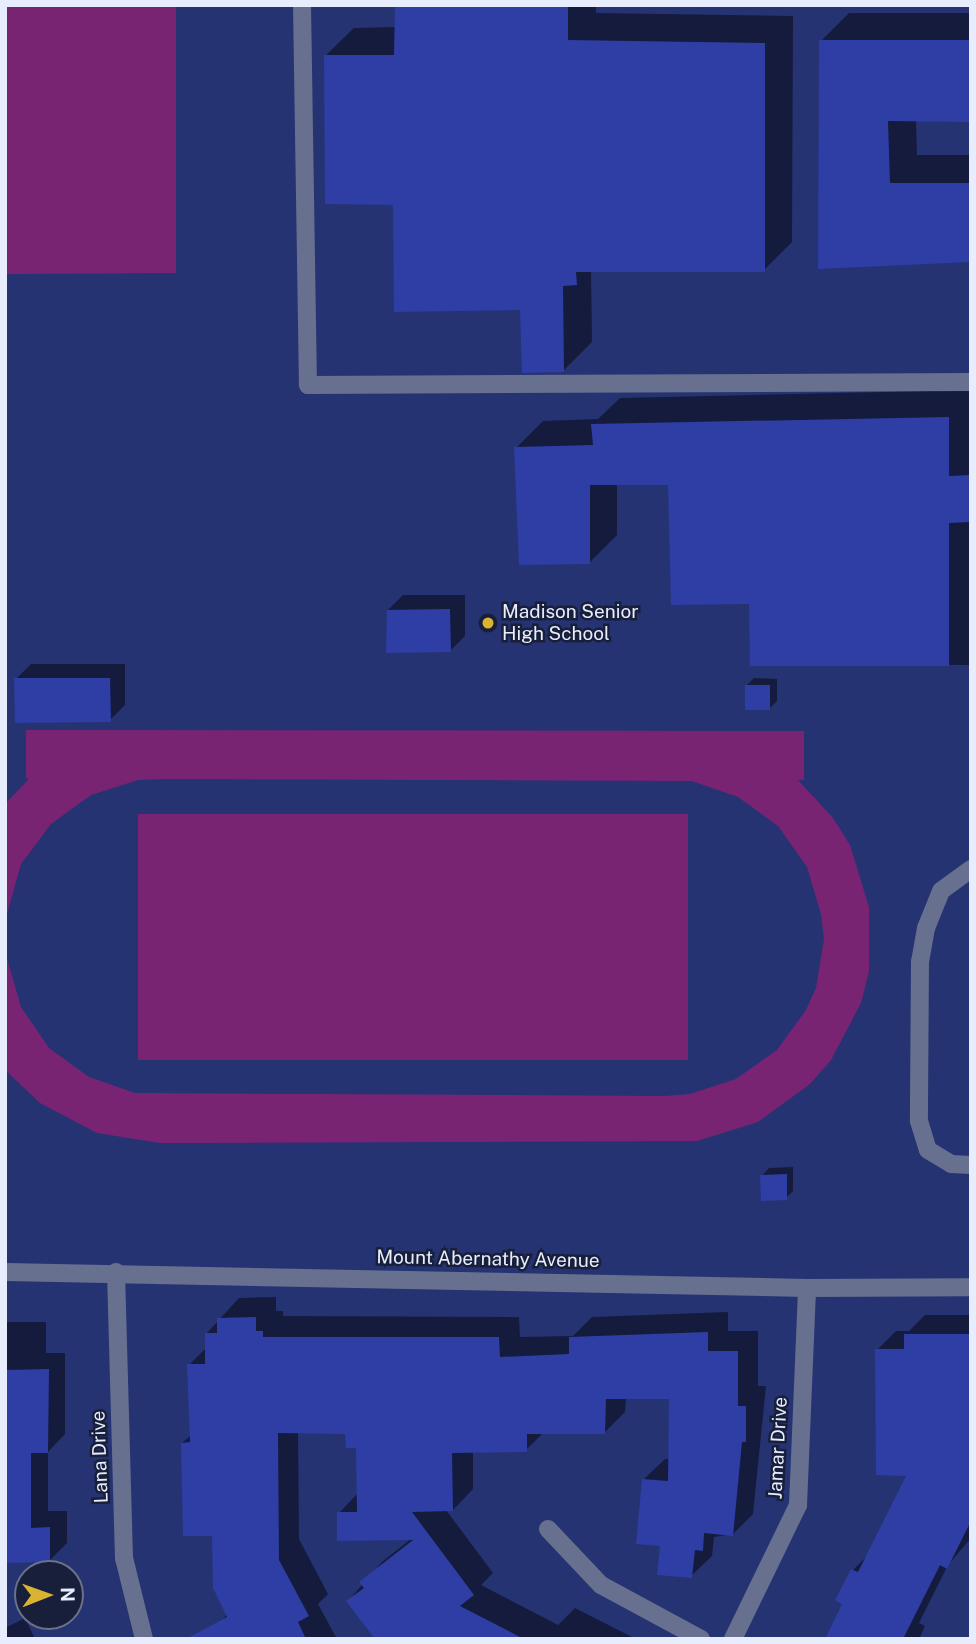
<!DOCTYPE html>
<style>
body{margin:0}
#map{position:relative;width:976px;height:1644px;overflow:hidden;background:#263372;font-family:"Public Sans",sans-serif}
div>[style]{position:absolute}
.green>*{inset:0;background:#792473}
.shadow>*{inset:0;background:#0007}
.building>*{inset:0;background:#2e3ea4}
.minor>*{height:18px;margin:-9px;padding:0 9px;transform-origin:9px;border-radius:9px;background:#67718f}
.dots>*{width:19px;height:19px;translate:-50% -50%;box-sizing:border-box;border:4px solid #171f3b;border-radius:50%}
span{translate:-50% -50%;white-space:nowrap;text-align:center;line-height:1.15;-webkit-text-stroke:5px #171f3b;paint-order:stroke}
.poi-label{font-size:19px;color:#e8edfd}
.left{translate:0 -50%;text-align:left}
.street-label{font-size:19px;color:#e8edfd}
.frame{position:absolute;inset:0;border:7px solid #e8edfd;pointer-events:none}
.north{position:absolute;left:14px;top:1560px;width:70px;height:70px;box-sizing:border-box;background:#171f3b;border:2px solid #6b7189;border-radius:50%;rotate:89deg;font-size:19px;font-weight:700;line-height:28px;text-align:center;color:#e8edfd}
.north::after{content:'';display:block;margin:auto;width:24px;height:32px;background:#dab333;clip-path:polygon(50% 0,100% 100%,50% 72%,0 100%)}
</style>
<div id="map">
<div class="green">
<i style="clip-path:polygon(5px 5px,176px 5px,176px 273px,5px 274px)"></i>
<i style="clip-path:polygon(26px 730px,804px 731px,804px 780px,798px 780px,833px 818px,850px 845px,869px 907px,869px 971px,861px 1003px,831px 1060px,810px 1084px,758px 1122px,697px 1141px,160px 1143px,97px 1133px,40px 1103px,5px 1070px,5px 952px,21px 1007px,49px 1048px,89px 1077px,135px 1093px,665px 1096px,690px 1094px,736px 1079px,777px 1050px,806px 1010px,816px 988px,824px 939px,821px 914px,807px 867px,778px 826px,738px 797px,692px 781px,163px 779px,138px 780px,91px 795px,51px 824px,21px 864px,5px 921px,5px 804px,29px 779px,26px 778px)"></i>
<i style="clip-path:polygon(138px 814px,688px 814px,688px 1060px,138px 1060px)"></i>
</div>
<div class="shadow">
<i style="clip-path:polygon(397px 5px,596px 5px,596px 13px,793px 16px,792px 242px,764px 270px,591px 270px,592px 342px,563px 371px,522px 308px,395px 203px,325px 56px,354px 28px,396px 27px)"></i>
<i style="clip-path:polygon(849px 13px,971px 13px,971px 120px,916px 120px,917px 155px,971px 155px,971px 260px,820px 267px,821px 41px)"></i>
<i style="clip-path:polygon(971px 390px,971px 665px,752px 664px,751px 602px,670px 484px,617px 483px,617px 535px,590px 562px,516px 448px,543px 421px,598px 419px,620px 398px)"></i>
<i style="clip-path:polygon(403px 595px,465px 595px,465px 636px,450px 651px,388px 610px)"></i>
<i style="clip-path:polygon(31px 664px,125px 664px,125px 705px,110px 720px,16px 679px)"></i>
<i style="clip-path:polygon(754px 678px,777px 679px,777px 701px,769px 709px,746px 686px)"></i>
<i style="clip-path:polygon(793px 1167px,793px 1191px,786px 1198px,762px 1176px,769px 1168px)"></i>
<i style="clip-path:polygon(276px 1297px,276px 1311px,283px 1311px,283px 1316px,519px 1317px,520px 1337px,573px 1336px,592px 1317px,728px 1312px,728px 1331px,758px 1331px,758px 1386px,766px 1386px,753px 1514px,733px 1534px,714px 1537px,712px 1556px,691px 1576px,662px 1544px,644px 1479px,665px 1459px,670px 1459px,671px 1398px,626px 1398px,625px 1412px,605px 1432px,544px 1432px,526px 1450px,473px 1451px,473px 1489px,453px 1510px,446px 1510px,493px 1573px,481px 1585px,558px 1625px,575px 1608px,636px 1639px,377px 1639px,348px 1601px,382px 1562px,412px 1538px,339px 1513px,358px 1493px,357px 1447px,347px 1432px,298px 1431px,299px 1539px,328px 1594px,318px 1604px,337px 1639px,221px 1639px,218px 1624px,228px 1614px,214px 1534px,182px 1443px,191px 1435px,189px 1365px,207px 1347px,206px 1334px,239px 1298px)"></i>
<i style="clip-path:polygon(925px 1315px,971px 1315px,971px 1538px,948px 1565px,919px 1623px,925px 1626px,919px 1639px,827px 1639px,844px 1603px,853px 1570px,870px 1553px,909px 1474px,877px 1350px,896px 1331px,909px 1331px)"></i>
<i style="clip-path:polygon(5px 1322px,46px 1322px,46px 1353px,65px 1353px,65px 1434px,48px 1452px,48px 1511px,67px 1511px,67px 1543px,50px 1560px,5px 1561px)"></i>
<i style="clip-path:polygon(25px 1618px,35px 1639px,5px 1639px,5px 1628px)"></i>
</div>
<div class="building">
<i style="clip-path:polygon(395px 5px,568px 5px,568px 40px,765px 43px,765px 272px,576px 272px,577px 285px,563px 286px,564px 372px,522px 373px,520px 310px,394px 312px,393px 205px,325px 204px,324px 55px,394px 55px)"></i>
<i style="clip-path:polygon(819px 40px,971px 40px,971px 122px,888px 121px,890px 183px,971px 183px,971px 262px,818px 269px)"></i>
<i style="clip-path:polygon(949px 417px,949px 476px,971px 475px,971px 522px,949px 523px,949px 666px,750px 666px,749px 604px,671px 605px,668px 485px,590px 485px,590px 564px,519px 565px,514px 447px,593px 445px,591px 424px)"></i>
<i style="clip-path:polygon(450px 609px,451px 652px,386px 653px,387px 610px)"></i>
<i style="clip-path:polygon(14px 678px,110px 678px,111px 722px,15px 723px)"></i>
<i style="clip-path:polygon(745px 685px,770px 685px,770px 710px,745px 710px)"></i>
<i style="clip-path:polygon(787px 1174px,787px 1200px,761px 1201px,760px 1175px)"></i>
<i style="clip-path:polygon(256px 1317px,256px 1331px,263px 1331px,263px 1337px,499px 1337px,500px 1357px,569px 1354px,569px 1337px,708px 1332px,708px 1351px,738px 1351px,738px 1406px,746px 1406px,746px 1442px,742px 1442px,733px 1536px,704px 1533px,703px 1551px,695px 1550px,692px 1578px,657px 1575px,660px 1546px,636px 1544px,642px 1479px,668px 1481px,669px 1399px,606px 1399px,605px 1434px,527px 1434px,527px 1452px,452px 1453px,453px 1511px,412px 1512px,474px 1595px,460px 1606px,524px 1639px,375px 1639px,346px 1601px,364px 1588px,359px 1582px,413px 1540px,337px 1541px,337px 1512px,357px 1512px,356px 1448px,346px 1448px,345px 1434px,278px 1433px,279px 1560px,309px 1616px,298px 1622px,306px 1639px,186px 1639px,227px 1617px,213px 1588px,212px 1536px,183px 1536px,181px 1443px,190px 1442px,187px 1364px,205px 1364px,205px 1333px,217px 1333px,217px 1318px)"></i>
<i style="clip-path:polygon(904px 1334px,971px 1334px,971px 1521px,947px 1569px,940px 1565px,903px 1639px,825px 1639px,842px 1604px,835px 1600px,851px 1569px,858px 1572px,906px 1476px,876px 1475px,875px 1349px,904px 1349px)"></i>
<i style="clip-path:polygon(49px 1369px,48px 1453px,31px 1453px,31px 1528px,50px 1527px,50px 1562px,5px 1563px,5px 1370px)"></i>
</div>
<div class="minor">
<i style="left:302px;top:5px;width:380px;rotate:89.1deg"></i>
<i style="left:308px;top:385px;width:663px;rotate:-0.26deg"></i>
<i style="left:971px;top:869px;width:37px;rotate:144deg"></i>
<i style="left:941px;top:891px;width:40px;rotate:112deg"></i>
<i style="left:926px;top:928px;width:34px;rotate:100deg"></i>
<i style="left:920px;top:961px;width:160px;rotate:90.4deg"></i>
<i style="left:919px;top:1121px;width:30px;rotate:73deg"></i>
<i style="left:928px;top:1150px;width:27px;rotate:31deg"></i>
<i style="left:951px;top:1164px;width:20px;rotate:3deg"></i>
<i style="left:5px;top:1272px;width:802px;rotate:1.14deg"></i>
<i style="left:807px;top:1288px;width:164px;rotate:-0.3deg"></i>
<i style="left:116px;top:1272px;width:286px;rotate:88.4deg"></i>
<i style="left:124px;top:1558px;width:83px;rotate:76.1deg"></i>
<i style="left:548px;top:1529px;width:77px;rotate:46.6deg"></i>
<i style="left:601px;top:1585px;width:114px;rotate:28.4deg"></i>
<i style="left:733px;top:1639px;width:149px;rotate:-64.1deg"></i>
<i style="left:798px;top:1505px;width:217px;rotate:-87.6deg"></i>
</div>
<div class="dots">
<i style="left:488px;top:623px;background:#dab333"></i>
</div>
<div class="poi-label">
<span class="left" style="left:502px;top:623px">Madison Senior<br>High School</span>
</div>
<div class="street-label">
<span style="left:488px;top:1259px;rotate:1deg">Mount Abernathy Avenue</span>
<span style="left:778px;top:1448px;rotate:-87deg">Jamar Drive</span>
<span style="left:100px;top:1457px;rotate:-92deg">Lana Drive</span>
</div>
<div class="frame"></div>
<div class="north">N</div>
</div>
